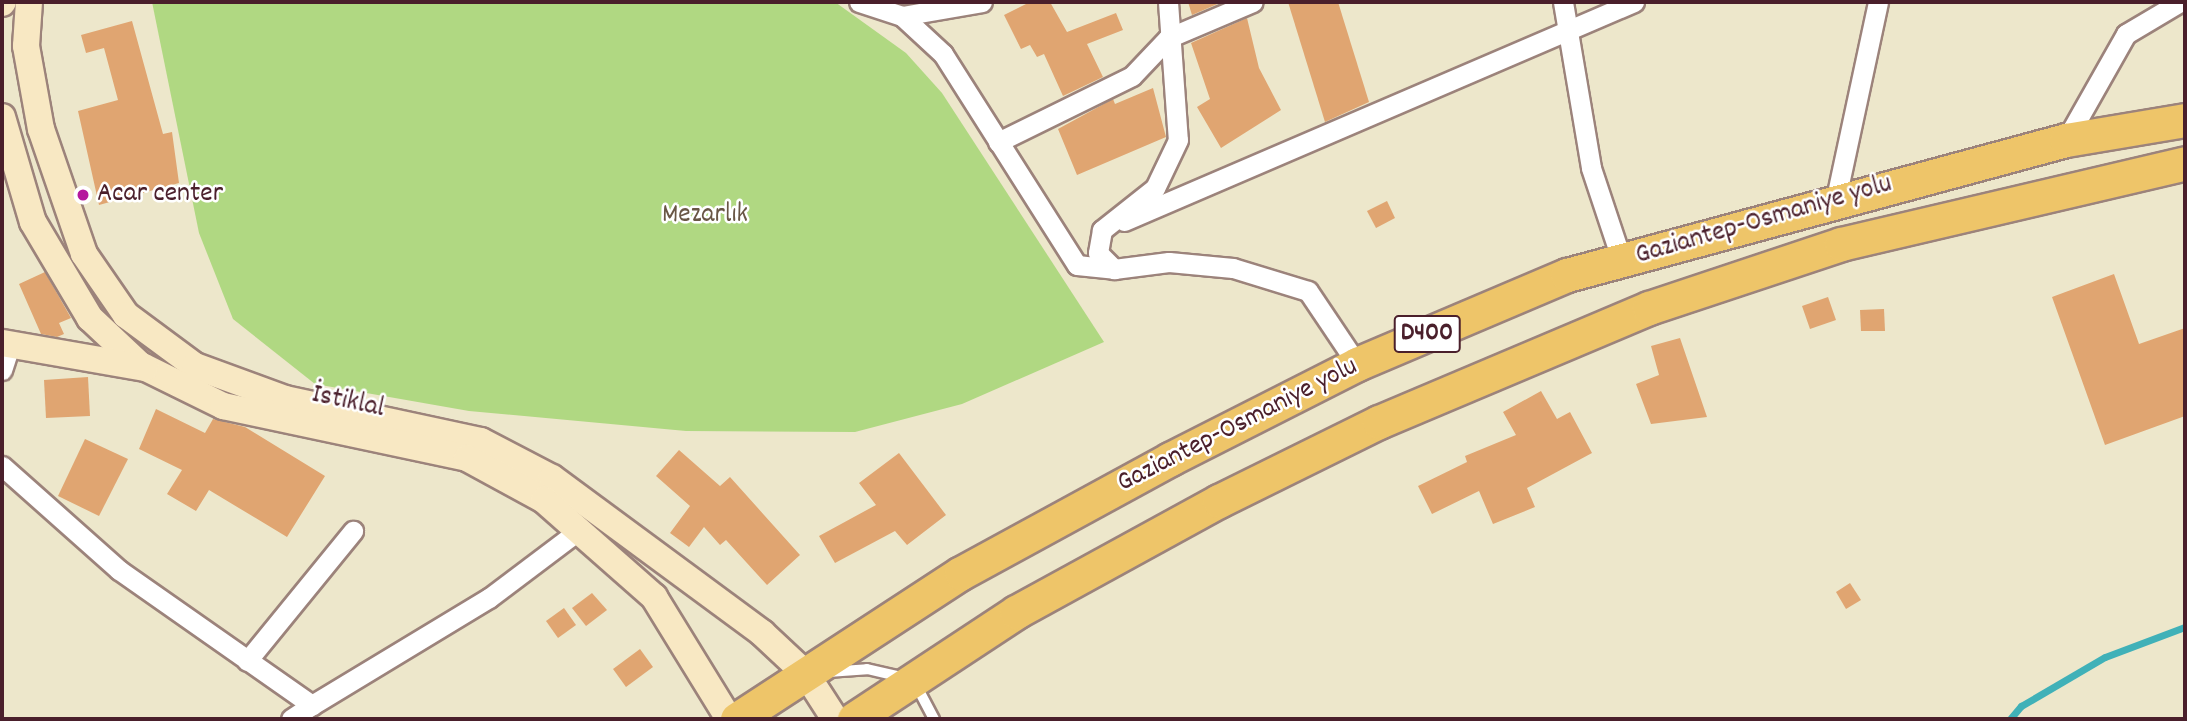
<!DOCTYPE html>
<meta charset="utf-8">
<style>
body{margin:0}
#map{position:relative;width:2187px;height:721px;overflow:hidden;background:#ede7cb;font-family:Dekko,sans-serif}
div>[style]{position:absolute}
.green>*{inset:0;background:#b0d882}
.stream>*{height:7px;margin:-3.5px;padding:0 3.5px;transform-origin:3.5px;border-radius:3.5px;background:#40b1b8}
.building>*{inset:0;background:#e0a571}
.roads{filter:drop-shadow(2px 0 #9c837b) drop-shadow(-2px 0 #9c837b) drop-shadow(0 2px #9c837b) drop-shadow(0 -2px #9c837b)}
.lane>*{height:10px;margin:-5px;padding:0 5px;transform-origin:5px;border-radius:5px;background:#fff}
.street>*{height:19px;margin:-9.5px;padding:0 9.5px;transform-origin:9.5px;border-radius:9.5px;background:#fff}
.secondary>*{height:26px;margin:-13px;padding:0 13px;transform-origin:13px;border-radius:13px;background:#f8e8c3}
.highway>*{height:33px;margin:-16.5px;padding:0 16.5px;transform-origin:16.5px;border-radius:16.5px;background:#eec569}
.dots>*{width:19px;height:19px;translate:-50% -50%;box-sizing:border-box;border:4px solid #fff;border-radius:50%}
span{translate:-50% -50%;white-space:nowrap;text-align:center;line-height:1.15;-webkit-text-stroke:5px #fff;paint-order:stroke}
.shield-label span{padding:2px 5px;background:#fff;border:2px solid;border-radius:5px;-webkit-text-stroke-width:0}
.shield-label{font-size:26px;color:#4a1f2b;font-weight:700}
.poi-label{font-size:28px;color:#4a1f2b}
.left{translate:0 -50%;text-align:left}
.park-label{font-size:28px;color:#695645}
.street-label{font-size:28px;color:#4a1f2b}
.frame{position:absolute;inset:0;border:4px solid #4a1f2b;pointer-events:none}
</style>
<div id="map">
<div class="green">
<i style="clip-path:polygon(152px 2px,835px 2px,906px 53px,942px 93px,1104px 342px,962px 404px,855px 432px,686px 431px,469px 411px,315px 384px,233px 319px,199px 233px)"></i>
</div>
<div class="stream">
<i style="left:2010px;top:719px;width:17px;rotate:-50deg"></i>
<i style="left:2021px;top:706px;width:97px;rotate:-30.3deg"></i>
<i style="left:2105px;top:657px;width:85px;rotate:-20.6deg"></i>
</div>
<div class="building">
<i style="clip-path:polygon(1030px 2px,1050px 2px,1067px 32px,1116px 13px,1123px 30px,1087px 44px,1103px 77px,1063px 96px,1044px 54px,1037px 57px,1030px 45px,1021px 49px,1004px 15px)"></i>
<i style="clip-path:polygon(1188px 2px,1222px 2px,1192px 15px)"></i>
<i style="clip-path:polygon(1288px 2px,1338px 2px,1369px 102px,1325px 122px)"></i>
<i style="clip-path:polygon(1247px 18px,1259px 68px,1281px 110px,1221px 148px,1197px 107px,1210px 99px,1191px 43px)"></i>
<i style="clip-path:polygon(132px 21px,163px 134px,172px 132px,179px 183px,99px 205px,78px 111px,118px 100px,104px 48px,86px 53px,81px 35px)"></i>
<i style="clip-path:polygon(1153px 88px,1166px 137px,1077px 175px,1058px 129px,1113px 99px,1115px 104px)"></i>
<i style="clip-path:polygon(1387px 201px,1395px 218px,1376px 228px,1367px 211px)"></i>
<i style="clip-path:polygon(45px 272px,71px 318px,59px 323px,64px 334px,57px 337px,41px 334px,19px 284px)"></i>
<i style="clip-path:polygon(2114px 274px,2139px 344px,2185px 328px,2185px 416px,2105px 445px,2052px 297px)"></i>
<i style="clip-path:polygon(1828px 297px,1836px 320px,1810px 329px,1802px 306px)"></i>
<i style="clip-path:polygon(1884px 309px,1885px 331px,1861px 331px,1860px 310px)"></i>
<i style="clip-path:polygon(1680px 338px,1707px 417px,1651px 424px,1636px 384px,1659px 375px,1651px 346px)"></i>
<i style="clip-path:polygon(88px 377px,90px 416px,46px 418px,44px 380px)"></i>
<i style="clip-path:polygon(1541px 391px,1557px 419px,1570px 412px,1592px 453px,1527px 488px,1535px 507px,1493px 524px,1479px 491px,1432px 514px,1418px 486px,1467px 462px,1465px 456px,1516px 435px,1503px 412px)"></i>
<i style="clip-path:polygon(156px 409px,205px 433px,213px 419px,245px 427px,325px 476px,287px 537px,209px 490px,196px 511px,167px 494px,182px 470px,139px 449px)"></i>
<i style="clip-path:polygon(85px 439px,128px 459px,99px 516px,58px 496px)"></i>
<i style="clip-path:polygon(679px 450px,720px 486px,730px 477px,800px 555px,767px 585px,726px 540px,720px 545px,704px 527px,689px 547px,670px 533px,690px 506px,656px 476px)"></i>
<i style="clip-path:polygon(899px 453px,946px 515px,907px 545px,895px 531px,835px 563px,819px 536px,876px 505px,859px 483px)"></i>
<i style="clip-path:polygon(1850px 583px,1861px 600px,1846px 609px,1836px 592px)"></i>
<i style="clip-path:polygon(592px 593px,607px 610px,586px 626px,572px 608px)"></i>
<i style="clip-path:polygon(564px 608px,576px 625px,558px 638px,546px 621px)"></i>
<i style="clip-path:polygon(640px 649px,653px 667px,626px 687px,613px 669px)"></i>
</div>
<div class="roads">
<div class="lane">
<i style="left:828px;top:672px;width:39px;rotate:-4deg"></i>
<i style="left:867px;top:669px;width:36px;rotate:13deg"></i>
<i style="left:915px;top:683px;width:41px;rotate:62.2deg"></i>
</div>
<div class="street">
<i style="left:859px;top:2px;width:45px;rotate:18deg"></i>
<i style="left:902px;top:16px;width:56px;rotate:42.8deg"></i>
<i style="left:943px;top:54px;width:250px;rotate:57.6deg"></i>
<i style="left:1077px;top:265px;width:37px;rotate:6deg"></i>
<i style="left:1168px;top:2px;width:138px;rotate:85.9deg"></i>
<i style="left:1178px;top:140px;width:53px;rotate:115.6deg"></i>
<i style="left:1155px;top:188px;width:68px;rotate:141.6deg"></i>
<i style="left:1102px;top:230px;width:23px;rotate:100deg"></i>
<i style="left:1098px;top:253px;width:23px;rotate:45deg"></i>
<i style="left:1114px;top:269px;width:55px;rotate:-7.3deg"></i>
<i style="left:1169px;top:262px;width:64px;rotate:5.4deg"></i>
<i style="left:1233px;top:268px;width:78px;rotate:17deg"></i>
<i style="left:1308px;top:291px;width:88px;rotate:56.1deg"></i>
<i style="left:1563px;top:2px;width:168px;rotate:80.4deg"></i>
<i style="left:1591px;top:168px;width:98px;rotate:71.6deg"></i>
<i style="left:902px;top:16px;width:81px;rotate:-9.9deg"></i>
<i style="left:2066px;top:140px;width:122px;rotate:-60.5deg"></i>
<i style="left:2126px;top:34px;width:63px;rotate:-30.7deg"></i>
<i style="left:998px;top:142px;width:149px;rotate:-26.2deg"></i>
<i style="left:1132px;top:76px;width:52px;rotate:-46.5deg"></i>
<i style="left:1168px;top:38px;width:92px;rotate:-23deg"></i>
<i style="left:1836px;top:198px;width:200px;rotate:-77.9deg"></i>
<i style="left:1124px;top:221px;width:555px;rotate:-23.24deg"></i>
<i style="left:2px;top:370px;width:26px;rotate:-72deg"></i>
<i style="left:2px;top:466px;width:157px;rotate:41.6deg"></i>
<i style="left:119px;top:570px;width:236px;rotate:35deg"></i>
<i style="left:312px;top:705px;width:207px;rotate:-31.2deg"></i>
<i style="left:489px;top:598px;width:111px;rotate:-37deg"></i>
<i style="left:247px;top:661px;width:168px;rotate:-50.8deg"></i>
<i style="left:291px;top:719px;width:25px;rotate:-34deg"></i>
</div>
<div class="secondary">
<i style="left:29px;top:2px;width:44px;rotate:93.9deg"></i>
<i style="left:26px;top:46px;width:84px;rotate:79.8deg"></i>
<i style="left:41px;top:129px;width:132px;rotate:71deg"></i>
<i style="left:84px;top:254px;width:74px;rotate:55.5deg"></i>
<i style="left:126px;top:315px;width:86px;rotate:36.5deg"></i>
<i style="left:195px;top:366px;width:96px;rotate:20.1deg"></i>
<i style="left:285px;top:399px;width:200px;rotate:12.1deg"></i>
<i style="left:481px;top:441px;width:80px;rotate:27.5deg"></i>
<i style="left:552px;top:478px;width:261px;rotate:36.4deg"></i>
<i style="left:762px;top:633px;width:60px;rotate:43deg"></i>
<i style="left:806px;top:674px;width:54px;rotate:57.2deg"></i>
<i style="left:2px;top:3px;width:1px;rotate:-45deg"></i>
<i style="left:2px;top:117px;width:109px;rotate:73.6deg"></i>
<i style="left:33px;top:222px;width:112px;rotate:59.3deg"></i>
<i style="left:90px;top:318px;width:69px;rotate:43.2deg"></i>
<i style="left:140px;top:365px;width:93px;rotate:26.3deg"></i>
<i style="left:223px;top:406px;width:249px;rotate:12deg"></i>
<i style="left:467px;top:458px;width:88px;rotate:28.6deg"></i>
<i style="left:544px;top:500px;width:147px;rotate:41.4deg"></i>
<i style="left:654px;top:597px;width:143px;rotate:58.4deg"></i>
<i style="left:2px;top:343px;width:145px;rotate:9.9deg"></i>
</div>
<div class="highway">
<i style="left:737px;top:719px;width:267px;rotate:-33.1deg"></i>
<i style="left:961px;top:573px;width:238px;rotate:-28.6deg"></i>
<i style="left:1170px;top:459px;width:210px;rotate:-26.9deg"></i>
<i style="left:1357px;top:364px;width:228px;rotate:-23deg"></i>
<i style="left:1567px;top:275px;width:517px;rotate:-15.14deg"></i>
<i style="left:2066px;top:140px;width:121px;rotate:-9.5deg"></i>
<i style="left:854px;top:719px;width:194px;rotate:-33.4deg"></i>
<i style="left:1016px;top:612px;width:231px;rotate:-28.7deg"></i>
<i style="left:1219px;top:501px;width:178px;rotate:-26.3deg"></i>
<i style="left:1379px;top:422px;width:293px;rotate:-22.9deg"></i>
<i style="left:1649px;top:308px;width:202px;rotate:-18.4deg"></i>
<i style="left:1841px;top:244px;width:353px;rotate:-13.2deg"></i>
</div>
</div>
<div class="dots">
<i style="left:83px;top:195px;background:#b5179e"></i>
</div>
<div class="shield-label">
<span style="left:1427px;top:334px">D400</span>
</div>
<div class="poi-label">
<span class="left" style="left:97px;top:195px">Acar center</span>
</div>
<div class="park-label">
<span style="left:705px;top:216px">Mezarlık</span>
</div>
<div class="street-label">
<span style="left:1764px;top:221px;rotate:-16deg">Gaziantep-Osmaniye yolu</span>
<span style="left:348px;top:403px;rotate:12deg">İstiklal</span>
<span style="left:1238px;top:426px;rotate:-27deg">Gaziantep-Osmaniye yolu</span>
</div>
<div class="frame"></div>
</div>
